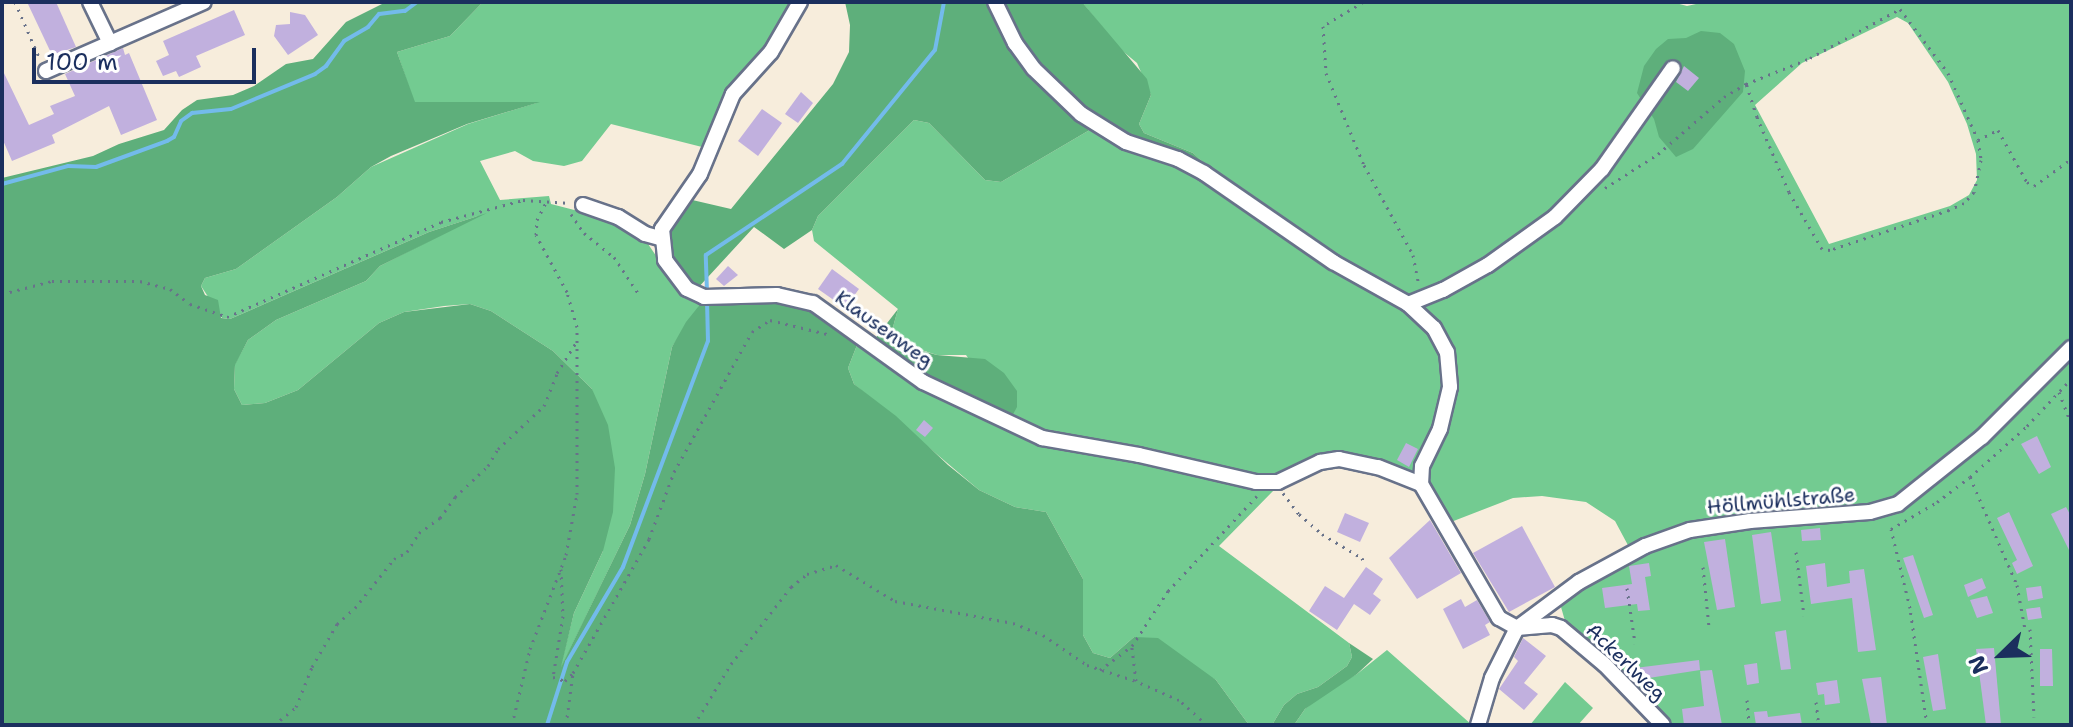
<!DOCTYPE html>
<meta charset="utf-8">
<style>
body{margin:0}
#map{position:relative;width:2073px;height:727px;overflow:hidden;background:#f7eddc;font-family:"Shantell Sans",sans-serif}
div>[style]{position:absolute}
.green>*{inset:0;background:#73cb91}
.forest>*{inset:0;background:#5eaf7b}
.stream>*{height:4px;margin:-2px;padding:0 2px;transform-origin:2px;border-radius:2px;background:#73bbeb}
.building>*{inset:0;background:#c1b0de}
.path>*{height:3px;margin-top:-1.5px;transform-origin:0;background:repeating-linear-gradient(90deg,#68728a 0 2px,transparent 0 8px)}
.roads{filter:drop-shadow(2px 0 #68728a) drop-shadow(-2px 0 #68728a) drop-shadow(0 2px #68728a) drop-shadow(0 -2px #68728a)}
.minor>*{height:14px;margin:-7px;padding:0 7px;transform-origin:7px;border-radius:7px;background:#fff}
span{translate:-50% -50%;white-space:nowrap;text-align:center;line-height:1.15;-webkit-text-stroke:6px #fff;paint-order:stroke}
.street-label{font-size:20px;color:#1b2f5e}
.frame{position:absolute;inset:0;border:4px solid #1b2f5e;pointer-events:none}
.north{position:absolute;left:1961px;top:615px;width:80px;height:80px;-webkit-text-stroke:6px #fff;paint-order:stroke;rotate:247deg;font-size:22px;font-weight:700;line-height:32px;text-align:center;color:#1b2f5e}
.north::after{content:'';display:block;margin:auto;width:28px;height:36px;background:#1b2f5e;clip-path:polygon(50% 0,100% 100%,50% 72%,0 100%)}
.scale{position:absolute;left:32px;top:48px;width:224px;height:36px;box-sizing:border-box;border:4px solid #1b2f5e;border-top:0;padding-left:10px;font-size:24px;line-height:28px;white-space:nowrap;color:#1b2f5e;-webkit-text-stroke:6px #fff;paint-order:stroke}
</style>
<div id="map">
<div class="green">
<i style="clip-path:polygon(483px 2px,796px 2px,706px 148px,611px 124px,582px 161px,564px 166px,533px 161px,515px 151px,480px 161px,500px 200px,549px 196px,551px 204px,617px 221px,644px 238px,671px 278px,702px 302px,672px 347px,645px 474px,630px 525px,559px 672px,574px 613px,603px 551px,592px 389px,553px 351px,491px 311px,470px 304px,444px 306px,404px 312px,379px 323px,298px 390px,265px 403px,242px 405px,234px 389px,235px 364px,248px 340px,276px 320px,366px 281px,380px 266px,478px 216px,429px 232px,230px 319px,222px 318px,201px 286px,205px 278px,236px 269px,337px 197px,371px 167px,468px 124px,536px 103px,414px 102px,397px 52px,450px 36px)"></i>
<i style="clip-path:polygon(evenodd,1082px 2px,1672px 2px,1687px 6px,1705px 2px,2071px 2px,2071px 344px,1978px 435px,1885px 506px,1797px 514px,1630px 549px,1615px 521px,1586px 502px,1542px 496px,1513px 498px,1451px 522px,1423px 476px,1442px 434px,1447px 342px,1363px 274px,1236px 193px,1193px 153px,1144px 133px,1139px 124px,1151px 95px,1137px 63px,1119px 48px,1082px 2px,1897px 17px,1908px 23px,1948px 82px,1967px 124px,1976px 154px,1977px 180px,1969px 195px,1950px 206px,1829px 244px,1755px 105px,1802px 63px,1897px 17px)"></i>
<i style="clip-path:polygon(914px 120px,929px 123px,985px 180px,1001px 182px,1093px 128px,1186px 168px,1406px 307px,1440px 346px,1447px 375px,1440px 414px,1414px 473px,1356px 456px,1275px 480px,1054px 438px,1011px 418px,966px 355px,937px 355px,912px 347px,896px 336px,893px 327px,898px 309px,814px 241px,812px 230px,818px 216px)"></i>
<i style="clip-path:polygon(859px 340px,1042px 444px,1276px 488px,1219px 546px,1349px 643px,1352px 657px,1347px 666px,1318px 687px,1297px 694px,1284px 705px,1272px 725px,1249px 725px,1216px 680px,1134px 637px,1110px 658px,1093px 653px,1083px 635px,1083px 579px,1046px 512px,1015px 507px,979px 490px,854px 384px,848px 368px)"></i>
<i style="clip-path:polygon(2071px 353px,2071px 725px,1670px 725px,1565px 621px,1559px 600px,1619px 562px,1691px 533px,1886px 512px)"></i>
<i style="clip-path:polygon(1387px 650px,1472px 725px,1294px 725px,1305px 709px,1328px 690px,1357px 674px)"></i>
<i style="clip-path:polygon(1565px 682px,1593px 708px,1578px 725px,1530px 725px)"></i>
</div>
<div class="forest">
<i style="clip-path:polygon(386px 2px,483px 2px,450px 36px,397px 52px,415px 102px,540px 102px,467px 124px,391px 156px,371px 167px,337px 197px,236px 269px,205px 278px,201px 286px,205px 295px,218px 300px,221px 318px,230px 319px,429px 232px,487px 213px,380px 266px,366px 281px,276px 320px,248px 340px,235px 365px,234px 389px,242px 405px,265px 403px,298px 390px,379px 323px,404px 312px,470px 304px,491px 311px,553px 351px,592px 389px,608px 425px,615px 468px,613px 512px,603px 551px,574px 613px,561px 667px,630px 525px,645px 474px,672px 347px,686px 322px,702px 302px,766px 299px,803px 303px,859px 340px,848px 368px,854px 384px,896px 416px,948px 465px,979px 490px,1015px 507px,1046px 512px,1083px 579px,1083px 635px,1093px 653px,1110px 658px,1134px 637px,1158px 638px,1216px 680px,1249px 725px,2px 725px,2px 178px,93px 156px,119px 144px,164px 130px,182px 110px,197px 100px,233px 95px,254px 86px,286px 64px,313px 59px,346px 22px)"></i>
<i style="clip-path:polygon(845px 2px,992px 2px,1001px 21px,1093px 128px,1001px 182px,985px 180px,929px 123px,914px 120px,818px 216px,812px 230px,784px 249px,754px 227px,696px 290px,672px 261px,668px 240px,670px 225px,688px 199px,731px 209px,833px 84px,849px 52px,850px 25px)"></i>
<i style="clip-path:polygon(999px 2px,1082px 2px,1147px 79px,1151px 95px,1139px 124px,1144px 133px,1193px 153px,1236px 193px,1089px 117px,1037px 67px)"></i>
<i style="clip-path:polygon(1701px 31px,1720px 33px,1734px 44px,1745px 71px,1743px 92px,1693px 149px,1676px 157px,1659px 137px,1654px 119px,1637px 93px,1644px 66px,1656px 49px,1668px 39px,1686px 38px)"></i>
<i style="clip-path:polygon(898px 309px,893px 327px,896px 336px,912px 348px,937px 355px,985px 359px,1004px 373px,1017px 391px,1017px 407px,1011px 418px,928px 381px,874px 340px)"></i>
<i style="clip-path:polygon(1349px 643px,1373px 659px,1357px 674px,1305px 709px,1294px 725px,1272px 725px,1284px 705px,1297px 694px,1318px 687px,1347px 666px,1352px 657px)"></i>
</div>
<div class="stream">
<i style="left:2px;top:184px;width:68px;rotate:-15.3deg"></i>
<i style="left:68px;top:166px;width:28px;rotate:2deg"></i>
<i style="left:96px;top:167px;width:76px;rotate:-20.1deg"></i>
<i style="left:167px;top:141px;width:8px;rotate:-30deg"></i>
<i style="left:174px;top:137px;width:17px;rotate:-66deg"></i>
<i style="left:181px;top:121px;width:14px;rotate:-36deg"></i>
<i style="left:192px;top:113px;width:39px;rotate:-6deg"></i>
<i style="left:231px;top:109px;width:91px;rotate:-22.6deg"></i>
<i style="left:315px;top:74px;width:14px;rotate:-36deg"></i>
<i style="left:326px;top:66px;width:31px;rotate:-54deg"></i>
<i style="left:344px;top:41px;width:28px;rotate:-30deg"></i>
<i style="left:368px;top:27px;width:17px;rotate:-50deg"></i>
<i style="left:379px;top:14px;width:26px;rotate:-7deg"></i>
<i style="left:405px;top:11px;width:15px;rotate:-37deg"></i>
<i style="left:707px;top:292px;width:37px;rotate:-92deg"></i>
<i style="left:706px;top:255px;width:164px;rotate:-33.8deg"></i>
<i style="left:842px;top:164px;width:147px;rotate:-50.8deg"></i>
<i style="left:935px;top:50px;width:49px;rotate:-79.4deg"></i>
<i style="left:547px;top:725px;width:66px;rotate:-72.4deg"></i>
<i style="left:567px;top:662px;width:110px;rotate:-59.5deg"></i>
<i style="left:623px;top:567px;width:241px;rotate:-69.4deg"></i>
<i style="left:708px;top:341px;width:40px;rotate:-91.4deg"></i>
</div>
<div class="building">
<i style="clip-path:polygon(27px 2px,56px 2px,76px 47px,52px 55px)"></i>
<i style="clip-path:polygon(234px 10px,245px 35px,196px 56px,201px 67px,179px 77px,176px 71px,163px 76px,156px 61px,169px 55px,163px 41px)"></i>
<i style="clip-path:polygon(290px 12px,305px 15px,318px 35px,288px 55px,274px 36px,276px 25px,290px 24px)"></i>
<i style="clip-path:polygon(123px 48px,125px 55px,129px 53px,157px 120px,121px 135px,109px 106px,52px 135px,55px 143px,12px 161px,2px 138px,2px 69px,29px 125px,54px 114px,50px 106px,75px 96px,65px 74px)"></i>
<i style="clip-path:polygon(1684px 66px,1699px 78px,1688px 91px,1676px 82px)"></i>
<i style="clip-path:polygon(801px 92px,813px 103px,798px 123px,785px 114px)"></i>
<i style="clip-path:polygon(762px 109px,782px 123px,758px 156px,738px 141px)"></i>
<i style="clip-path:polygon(728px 266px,738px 275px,724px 286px,716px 279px)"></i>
<i style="clip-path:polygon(832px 269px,859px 289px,845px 308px,818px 289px)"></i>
<i style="clip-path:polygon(924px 420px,933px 428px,925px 437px,916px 430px)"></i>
<i style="clip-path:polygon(2037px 436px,2051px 467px,2039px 474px,2021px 444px)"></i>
<i style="clip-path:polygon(1406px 443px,1418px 449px,1409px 467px,1397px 460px)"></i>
<i style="clip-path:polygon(2066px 507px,2071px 516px,2071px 554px,2051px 514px)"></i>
<i style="clip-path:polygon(2009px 512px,2033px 566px,2017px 574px,2012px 563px,2017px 560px,1997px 518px)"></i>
<i style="clip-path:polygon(1345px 513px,1369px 523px,1360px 542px,1337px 532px)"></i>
<i style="clip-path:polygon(1430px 520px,1461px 573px,1417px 599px,1389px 558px)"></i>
<i style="clip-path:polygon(1522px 526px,1555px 587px,1509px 612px,1473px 553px)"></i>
<i style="clip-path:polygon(1820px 528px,1821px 540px,1802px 541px,1801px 530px)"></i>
<i style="clip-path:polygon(1771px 532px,1781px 601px,1761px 604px,1752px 535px)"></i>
<i style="clip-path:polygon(1725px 539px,1735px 607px,1717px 610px,1704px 542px)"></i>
<i style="clip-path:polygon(1913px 555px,1933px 615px,1924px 618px,1903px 558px)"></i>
<i style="clip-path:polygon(1649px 563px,1651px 576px,1645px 577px,1650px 610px,1638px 611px,1637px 604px,1605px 608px,1602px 588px,1632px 584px,1629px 566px)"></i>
<i style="clip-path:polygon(1825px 563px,1827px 587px,1850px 583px,1849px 571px,1864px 569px,1876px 650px,1858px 652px,1852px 598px,1811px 604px,1806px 566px)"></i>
<i style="clip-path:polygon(1366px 567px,1383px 579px,1373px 594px,1381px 600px,1370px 615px,1354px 604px,1337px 630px,1309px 611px,1325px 586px,1344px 598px)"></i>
<i style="clip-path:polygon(1982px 578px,1986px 588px,1968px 597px,1964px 585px)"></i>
<i style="clip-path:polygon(2041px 586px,2043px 598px,2028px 601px,2026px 588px)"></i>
<i style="clip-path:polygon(1987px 596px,1993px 613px,1977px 618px,1970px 600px)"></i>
<i style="clip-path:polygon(1461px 599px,1465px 607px,1477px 600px,1490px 622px,1485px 625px,1490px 635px,1463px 649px,1443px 609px)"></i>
<i style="clip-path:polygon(2040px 607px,2042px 618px,2028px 620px,2026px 609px)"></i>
<i style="clip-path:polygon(1786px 630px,1791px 669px,1781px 670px,1775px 632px)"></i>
<i style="clip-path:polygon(1523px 638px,1546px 656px,1524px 683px,1538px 694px,1524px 710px,1499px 689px,1518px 661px,1514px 657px)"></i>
<i style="clip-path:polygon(1994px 648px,2001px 725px,1986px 725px,1976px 649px)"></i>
<i style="clip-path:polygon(2040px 649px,2052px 649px,2053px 686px,2040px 686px)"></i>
<i style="clip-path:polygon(1938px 654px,1946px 709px,1933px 711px,1923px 657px)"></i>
<i style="clip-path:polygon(1699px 660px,1700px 670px,1636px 680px,1635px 668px)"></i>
<i style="clip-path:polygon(1757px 663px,1759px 683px,1747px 685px,1744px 665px)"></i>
<i style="clip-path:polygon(1712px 670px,1722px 725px,1684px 725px,1682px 709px,1704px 706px,1700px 671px)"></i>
<i style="clip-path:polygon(1881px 677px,1887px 725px,1871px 725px,1862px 679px)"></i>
<i style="clip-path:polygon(1837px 680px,1840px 703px,1825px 705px,1824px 694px,1818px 695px,1816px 683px)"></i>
<i style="clip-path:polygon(1767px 711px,1768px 717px,1800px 713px,1802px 725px,1756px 725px,1754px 712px)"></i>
</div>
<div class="path">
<i style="left:15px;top:2px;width:60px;rotate:66.4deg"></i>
<i style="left:1363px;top:2px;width:47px;rotate:149deg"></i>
<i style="left:1323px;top:26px;width:47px;rotate:86.3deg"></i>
<i style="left:1326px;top:73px;width:100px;rotate:67.6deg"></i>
<i style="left:1364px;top:165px;width:102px;rotate:61.4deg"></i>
<i style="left:1413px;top:255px;width:31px;rotate:79deg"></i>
<i style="left:1482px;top:2px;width:6px"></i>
<i style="left:1978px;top:140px;width:22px;rotate:-27deg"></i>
<i style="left:1998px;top:130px;width:60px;rotate:60.9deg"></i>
<i style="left:2027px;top:182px;width:8px;rotate:30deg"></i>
<i style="left:2034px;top:186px;width:46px;rotate:-36.1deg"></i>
<i style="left:1605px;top:188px;width:63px;rotate:-32.7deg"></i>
<i style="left:1658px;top:154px;width:87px;rotate:-40.8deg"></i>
<i style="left:1724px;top:97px;width:26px;rotate:-31deg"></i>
<i style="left:1746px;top:84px;width:69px;rotate:-22.1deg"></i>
<i style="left:1810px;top:58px;width:102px;rotate:-28.6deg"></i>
<i style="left:1900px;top:9px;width:80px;rotate:53.1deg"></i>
<i style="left:1948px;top:73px;width:73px;rotate:65.9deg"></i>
<i style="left:1978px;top:140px;width:20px;rotate:81deg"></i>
<i style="left:1981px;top:160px;width:33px;rotate:102deg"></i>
<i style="left:1974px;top:192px;width:15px;rotate:132deg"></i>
<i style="left:1964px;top:203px;width:17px;rotate:155deg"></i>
<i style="left:1949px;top:210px;width:126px;rotate:161.4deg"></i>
<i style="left:1830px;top:250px;width:8px;rotate:-173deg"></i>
<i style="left:1822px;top:249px;width:66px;rotate:-120.1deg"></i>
<i style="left:1789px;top:192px;width:82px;rotate:-113.1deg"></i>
<i style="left:1757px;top:117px;width:35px;rotate:-108deg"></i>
<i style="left:571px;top:214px;width:23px;rotate:56deg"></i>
<i style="left:584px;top:233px;width:38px;rotate:39deg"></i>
<i style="left:614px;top:257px;width:43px;rotate:56.3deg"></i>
<i style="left:2px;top:294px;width:52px;rotate:-14.6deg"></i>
<i style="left:52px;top:281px;width:88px"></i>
<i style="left:140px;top:281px;width:31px;rotate:15deg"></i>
<i style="left:170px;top:289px;width:25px;rotate:37deg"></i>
<i style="left:190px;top:304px;width:39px;rotate:19deg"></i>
<i style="left:227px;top:317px;width:234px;rotate:-23.9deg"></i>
<i style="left:441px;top:222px;width:85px;rotate:-15deg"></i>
<i style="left:523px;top:200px;width:48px;rotate:3.6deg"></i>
<i style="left:2059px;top:392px;width:34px;rotate:69deg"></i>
<i style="left:1970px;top:477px;width:118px;rotate:66.5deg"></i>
<i style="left:2017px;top:585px;width:45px;rotate:79.7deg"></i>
<i style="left:1283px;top:493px;width:26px;rotate:53deg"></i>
<i style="left:1299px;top:514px;width:30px;rotate:41deg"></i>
<i style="left:1322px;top:534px;width:47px;rotate:31deg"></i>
<i style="left:1362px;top:558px;width:7px;rotate:63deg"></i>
<i style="left:1796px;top:552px;width:64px;rotate:82.8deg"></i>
<i style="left:1703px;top:567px;width:60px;rotate:84.3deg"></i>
<i style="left:561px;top:569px;width:47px;rotate:87.6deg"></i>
<i style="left:563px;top:616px;width:62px;rotate:99.3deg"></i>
<i style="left:553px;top:677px;width:13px;rotate:18deg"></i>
<i style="left:565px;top:681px;width:11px;rotate:-45deg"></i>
<i style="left:573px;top:673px;width:154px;rotate:-60.4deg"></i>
<i style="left:649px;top:539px;width:72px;rotate:-69.5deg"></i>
<i style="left:674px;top:472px;width:160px;rotate:-60.9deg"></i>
<i style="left:752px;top:332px;width:22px;rotate:-34deg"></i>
<i style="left:770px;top:320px;width:63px;rotate:13.8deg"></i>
<i style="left:1627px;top:588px;width:56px;rotate:81.7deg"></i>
<i style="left:2030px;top:629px;width:88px;rotate:87.4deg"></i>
<i style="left:1100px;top:670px;width:40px;rotate:-37deg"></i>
<i style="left:1747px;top:700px;width:25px;rotate:85deg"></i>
<i style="left:1816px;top:702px;width:23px;rotate:83deg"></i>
<i style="left:274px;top:725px;width:28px;rotate:-39deg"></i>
<i style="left:296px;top:707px;width:43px;rotate:-68.2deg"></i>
<i style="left:312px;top:667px;width:50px;rotate:-59.8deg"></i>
<i style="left:337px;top:624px;width:24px;rotate:-42deg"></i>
<i style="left:355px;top:608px;width:63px;rotate:-51.5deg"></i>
<i style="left:394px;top:559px;width:15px;rotate:-28deg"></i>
<i style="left:407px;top:552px;width:22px;rotate:-58deg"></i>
<i style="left:419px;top:533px;width:26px;rotate:-36deg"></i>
<i style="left:440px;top:518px;width:26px;rotate:-54deg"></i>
<i style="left:455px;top:497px;width:45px;rotate:-43.2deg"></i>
<i style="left:488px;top:466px;width:20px;rotate:-60deg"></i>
<i style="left:498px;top:449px;width:63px;rotate:-43.1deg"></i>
<i style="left:544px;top:406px;width:35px;rotate:-68deg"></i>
<i style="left:557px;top:373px;width:36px;rotate:-58deg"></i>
<i style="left:512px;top:725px;width:78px;rotate:-76.7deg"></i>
<i style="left:530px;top:649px;width:101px;rotate:-69deg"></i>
<i style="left:566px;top:555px;width:62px;rotate:-79.8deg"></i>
<i style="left:577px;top:494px;width:167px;rotate:-90deg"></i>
<i style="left:577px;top:327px;width:36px;rotate:-106deg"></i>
<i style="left:567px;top:292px;width:65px;rotate:-118.5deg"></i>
<i style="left:536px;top:235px;width:15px;rotate:-86deg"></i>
<i style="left:537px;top:220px;width:22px;rotate:-63deg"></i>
<i style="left:566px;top:725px;width:52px;rotate:-82.3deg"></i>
<i style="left:694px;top:725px;width:71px;rotate:-58.8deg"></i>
<i style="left:731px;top:664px;width:98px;rotate:-52.1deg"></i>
<i style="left:791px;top:587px;width:21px;rotate:-39deg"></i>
<i style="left:807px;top:574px;width:30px;rotate:-17deg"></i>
<i style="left:836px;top:565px;width:69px;rotate:31.4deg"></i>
<i style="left:895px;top:601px;width:120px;rotate:10.6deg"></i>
<i style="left:1013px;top:623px;width:32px;rotate:22deg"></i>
<i style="left:1043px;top:635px;width:53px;rotate:34.3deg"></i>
<i style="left:1087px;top:665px;width:52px;rotate:18.1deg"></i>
<i style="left:1207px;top:725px;width:38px;rotate:-138deg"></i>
<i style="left:1179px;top:700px;width:47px;rotate:-156.2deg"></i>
<i style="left:1136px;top:681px;width:35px;rotate:-97deg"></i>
<i style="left:1132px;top:646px;width:66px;rotate:-56.8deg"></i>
<i style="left:1168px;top:591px;width:130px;rotate:-46.9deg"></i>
<i style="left:1927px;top:725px;width:118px;rotate:-98.3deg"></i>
<i style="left:1910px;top:608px;width:81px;rotate:-103.5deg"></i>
<i style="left:1891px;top:529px;width:53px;rotate:-30.4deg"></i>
<i style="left:1937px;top:502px;width:41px;rotate:-37.1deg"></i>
<i style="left:1970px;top:477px;width:76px;rotate:-41.8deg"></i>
<i style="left:2027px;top:426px;width:64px;rotate:-46.9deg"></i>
</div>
<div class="roads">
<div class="minor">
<i style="left:90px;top:2px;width:46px;rotate:64deg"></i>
<i style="left:800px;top:2px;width:58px;rotate:120.1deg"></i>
<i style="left:771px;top:52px;width:57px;rotate:132.1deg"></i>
<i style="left:733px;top:94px;width:87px;rotate:112.4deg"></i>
<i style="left:700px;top:174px;width:67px;rotate:124.6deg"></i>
<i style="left:662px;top:229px;width:31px;rotate:84deg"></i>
<i style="left:665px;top:260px;width:36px;rotate:53deg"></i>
<i style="left:687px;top:289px;width:19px;rotate:25deg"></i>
<i style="left:704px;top:297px;width:73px;rotate:-1.6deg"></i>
<i style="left:777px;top:295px;width:37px;rotate:13deg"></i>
<i style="left:813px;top:303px;width:135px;rotate:35.7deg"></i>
<i style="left:923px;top:382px;width:132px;rotate:25.2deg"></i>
<i style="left:1042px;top:438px;width:98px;rotate:9.9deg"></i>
<i style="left:1139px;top:455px;width:120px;rotate:13deg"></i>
<i style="left:1256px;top:482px;width:22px"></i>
<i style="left:1278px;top:482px;width:47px;rotate:-25.5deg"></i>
<i style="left:1320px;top:462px;width:19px;rotate:-9deg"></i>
<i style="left:1339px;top:459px;width:40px;rotate:12deg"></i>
<i style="left:1378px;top:467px;width:46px;rotate:21.6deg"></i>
<i style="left:1421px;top:484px;width:155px;rotate:59.8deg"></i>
<i style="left:1499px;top:618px;width:21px;rotate:29deg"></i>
<i style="left:1517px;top:628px;width:35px;rotate:-5deg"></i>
<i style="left:1552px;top:625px;width:9px;rotate:18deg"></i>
<i style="left:1561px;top:628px;width:57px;rotate:40.1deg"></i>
<i style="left:1605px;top:665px;width:83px;rotate:46deg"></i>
<i style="left:995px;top:2px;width:46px;rotate:64deg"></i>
<i style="left:1015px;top:43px;width:32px;rotate:54deg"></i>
<i style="left:1034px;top:69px;width:65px;rotate:43.8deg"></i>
<i style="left:1081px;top:114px;width:53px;rotate:31.9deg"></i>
<i style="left:1126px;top:142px;width:55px;rotate:18.1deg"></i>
<i style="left:1178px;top:159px;width:30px;rotate:28deg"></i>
<i style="left:1204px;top:173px;width:157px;rotate:34.6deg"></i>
<i style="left:1333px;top:262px;width:86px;rotate:29.2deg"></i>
<i style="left:1408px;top:304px;width:35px;rotate:43deg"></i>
<i style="left:1434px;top:328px;width:27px;rotate:62deg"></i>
<i style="left:1447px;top:352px;width:35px;rotate:85deg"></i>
<i style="left:1450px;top:387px;width:43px;rotate:103.4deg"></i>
<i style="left:1440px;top:429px;width:41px;rotate:115.9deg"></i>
<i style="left:1422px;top:466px;width:18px;rotate:93deg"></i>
<i style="left:46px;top:71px;width:172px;rotate:-23.6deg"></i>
<i style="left:583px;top:205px;width:37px;rotate:19deg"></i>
<i style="left:618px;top:217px;width:32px;rotate:32deg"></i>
<i style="left:645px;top:234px;width:16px;rotate:15deg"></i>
<i style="left:1408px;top:304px;width:38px;rotate:-22deg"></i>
<i style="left:1443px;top:290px;width:51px;rotate:-29.1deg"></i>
<i style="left:1488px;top:265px;width:82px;rotate:-35.6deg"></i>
<i style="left:1555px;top:217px;width:67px;rotate:-45.6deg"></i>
<i style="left:1602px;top:169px;width:123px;rotate:-54.9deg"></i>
<i style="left:1478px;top:725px;width:49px;rotate:-73.4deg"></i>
<i style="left:1492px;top:678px;width:56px;rotate:-63.4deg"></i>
<i style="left:1517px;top:628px;width:77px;rotate:-36.6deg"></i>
<i style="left:1579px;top:582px;width:75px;rotate:-28.6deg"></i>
<i style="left:1645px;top:546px;width:48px;rotate:-19.6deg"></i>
<i style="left:1690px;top:530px;width:61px;rotate:-8.5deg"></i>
<i style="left:1750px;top:521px;width:120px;rotate:-4.3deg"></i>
<i style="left:1870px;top:512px;width:29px;rotate:-16deg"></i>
<i style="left:1898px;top:504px;width:107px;rotate:-38.6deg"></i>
<i style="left:1982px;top:437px;width:126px;rotate:-45deg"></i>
</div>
</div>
<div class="street-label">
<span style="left:884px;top:329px;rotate:36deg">Klausenweg</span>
<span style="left:1781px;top:501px;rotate:-5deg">Höllmühlstraße</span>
<span style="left:1626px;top:662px;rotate:44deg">Ackerlweg</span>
</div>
<div class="frame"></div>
<div class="north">N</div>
<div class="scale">100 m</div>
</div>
